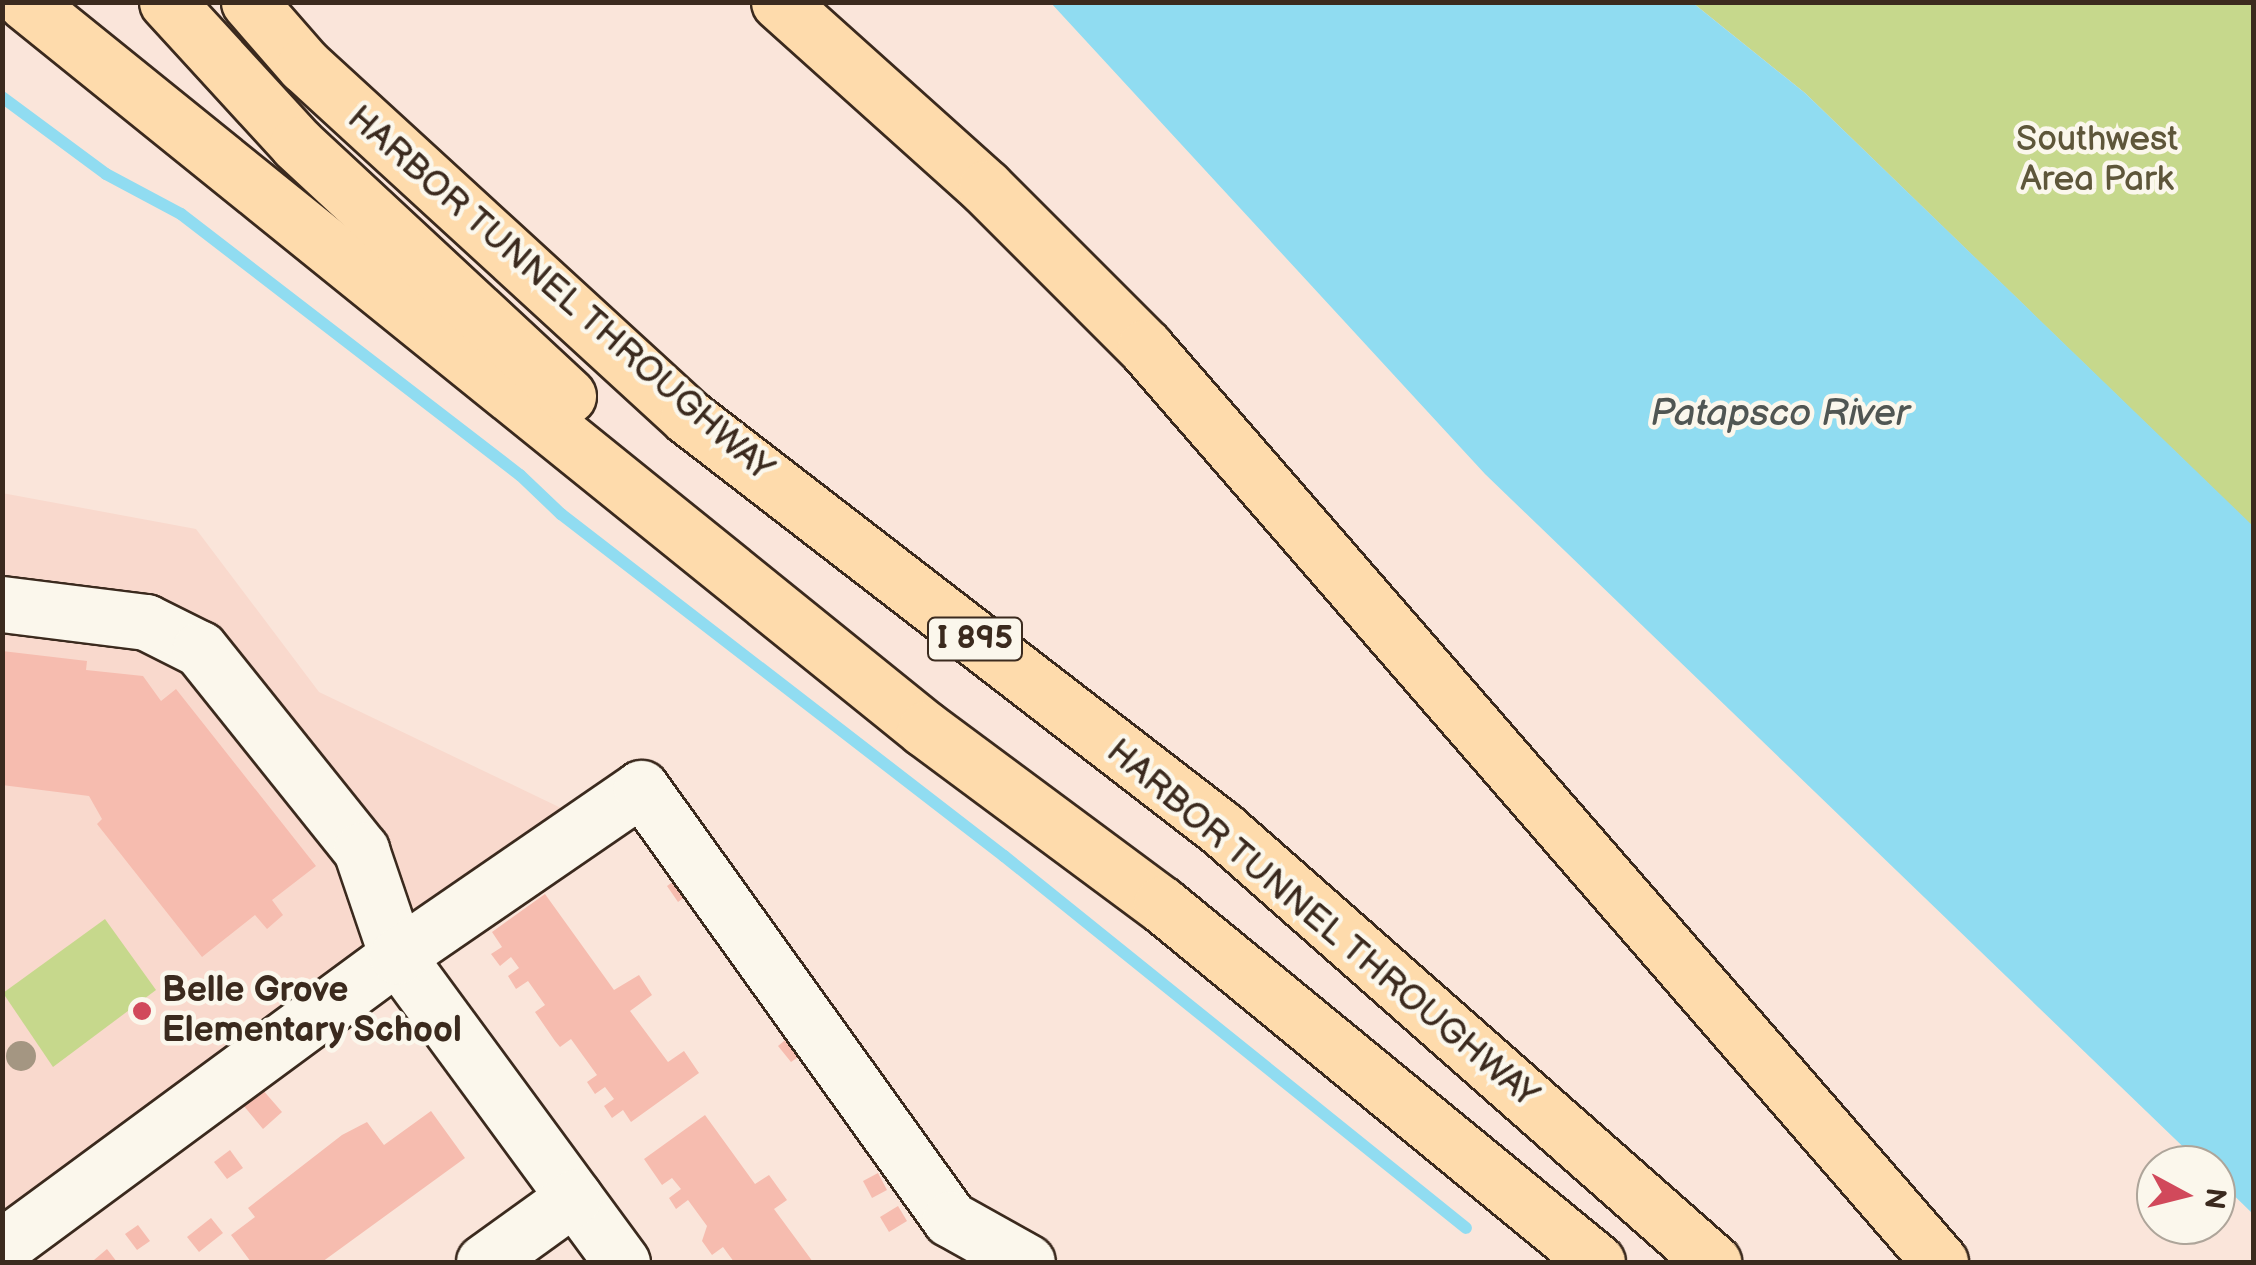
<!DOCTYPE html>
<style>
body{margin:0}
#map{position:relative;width:2256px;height:1265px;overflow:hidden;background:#fae5da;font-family:"Balsamiq Sans",sans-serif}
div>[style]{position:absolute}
.built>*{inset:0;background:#f9d9cd}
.green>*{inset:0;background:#c6d88c}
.water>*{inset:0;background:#90dcf1}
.stream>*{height:12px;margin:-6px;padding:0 6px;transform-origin:6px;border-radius:6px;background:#90dcf1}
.building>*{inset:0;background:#f6bcaf}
.roads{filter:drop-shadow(2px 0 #3b2a1e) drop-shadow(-2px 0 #3b2a1e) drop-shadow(0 2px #3b2a1e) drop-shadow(0 -2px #3b2a1e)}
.minor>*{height:55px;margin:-27.5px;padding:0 27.5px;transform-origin:27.5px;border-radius:27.5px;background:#fbf7ec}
.highway>*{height:55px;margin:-27.5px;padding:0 27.5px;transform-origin:27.5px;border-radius:27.5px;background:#fedbac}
.trees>*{width:30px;height:30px;margin:-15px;border-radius:50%;background:#a49682}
.dots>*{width:28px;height:28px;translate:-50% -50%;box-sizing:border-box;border:5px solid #fbf7ec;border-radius:50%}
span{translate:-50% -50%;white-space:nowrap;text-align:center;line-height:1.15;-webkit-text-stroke:9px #fbf7ec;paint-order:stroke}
.shield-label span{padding:2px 8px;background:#fbf7ec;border:2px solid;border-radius:8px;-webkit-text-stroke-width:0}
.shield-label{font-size:32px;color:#3b2a1e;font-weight:700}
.park-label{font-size:35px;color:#5e563a}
.street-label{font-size:35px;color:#3b2a1e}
.poi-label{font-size:35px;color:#3b2a1e;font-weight:700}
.left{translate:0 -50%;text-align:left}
.water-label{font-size:38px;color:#505653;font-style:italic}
.frame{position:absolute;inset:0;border:5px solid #3b2a1e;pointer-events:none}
.north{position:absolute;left:2136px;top:1145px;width:100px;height:100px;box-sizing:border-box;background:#fbf7ec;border:2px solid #aea59a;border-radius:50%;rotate:97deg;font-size:28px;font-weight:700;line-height:40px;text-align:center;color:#3b2a1e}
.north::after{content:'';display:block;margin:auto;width:35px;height:45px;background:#d1495b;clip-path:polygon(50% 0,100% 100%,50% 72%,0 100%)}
</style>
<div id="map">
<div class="built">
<i style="clip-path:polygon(2px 493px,196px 529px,319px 692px,561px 808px,3px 1215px)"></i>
</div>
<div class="green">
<i style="clip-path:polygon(1693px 3px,2253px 3px,2253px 527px,1805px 93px)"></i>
<i style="clip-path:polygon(105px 919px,156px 990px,53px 1067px,3px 993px)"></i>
</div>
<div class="water">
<i style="clip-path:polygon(1051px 3px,1693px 3px,1805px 93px,2253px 526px,2253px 1214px,2216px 1178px,2216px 1165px,2202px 1165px,1485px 474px)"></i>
</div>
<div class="stream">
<i style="left:2px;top:97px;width:129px;rotate:36.5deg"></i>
<i style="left:106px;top:174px;width:85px;rotate:28.1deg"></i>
<i style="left:181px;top:214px;width:428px;rotate:37.6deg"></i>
<i style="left:520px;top:475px;width:57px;rotate:43.6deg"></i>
<i style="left:561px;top:514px;width:560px;rotate:37.67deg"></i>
<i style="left:1004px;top:856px;width:593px;rotate:38.84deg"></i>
</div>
<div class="building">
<i style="clip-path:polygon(2px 651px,87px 661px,86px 670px,143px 676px,161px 701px,176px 689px,316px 866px,272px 900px,283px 915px,267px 929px,255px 915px,202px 957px,97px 824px,102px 819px,89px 796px,2px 785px)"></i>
<i style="clip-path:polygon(680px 877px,690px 893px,678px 902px,667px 886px)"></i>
<i style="clip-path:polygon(545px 894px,614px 990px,639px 975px,652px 995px,630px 1011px,668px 1062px,684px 1051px,699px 1073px,631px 1122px,623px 1110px,612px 1118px,604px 1106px,614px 1099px,605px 1087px,595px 1094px,587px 1082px,597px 1075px,571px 1039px,560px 1047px,555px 1041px,535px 1012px,545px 1005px,528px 981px,516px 989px,508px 976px,519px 968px,511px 957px,500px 966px,491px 954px,502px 947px,492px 932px)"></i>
<i style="clip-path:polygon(790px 1036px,804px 1053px,791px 1062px,778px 1046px)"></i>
<i style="clip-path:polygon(262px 1089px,282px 1112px,263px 1129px,243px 1105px)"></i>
<i style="clip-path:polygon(431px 1111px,465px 1158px,322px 1262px,251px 1262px,231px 1235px,255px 1217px,248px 1208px,342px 1135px,367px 1122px,384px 1145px)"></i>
<i style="clip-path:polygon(705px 1115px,755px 1184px,769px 1175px,787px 1200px,774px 1209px,813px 1262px,734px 1262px,723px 1247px,712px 1255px,702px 1241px,707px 1226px,688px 1200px,676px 1209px,669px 1198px,681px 1189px,672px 1178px,662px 1185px,644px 1159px)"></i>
<i style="clip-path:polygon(230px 1150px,243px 1168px,227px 1179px,214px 1162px)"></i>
<i style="clip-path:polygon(878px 1173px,887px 1190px,872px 1198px,863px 1181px)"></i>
<i style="clip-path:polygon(898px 1206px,907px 1221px,889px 1232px,880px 1217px)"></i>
<i style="clip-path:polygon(211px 1218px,223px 1233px,199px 1252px,187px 1237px)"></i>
<i style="clip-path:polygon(138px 1225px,150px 1241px,137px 1250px,125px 1234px)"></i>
<i style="clip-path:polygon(107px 1249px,117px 1262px,96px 1262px,94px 1260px)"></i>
</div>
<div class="roads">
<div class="minor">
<i style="left:2px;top:604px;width:145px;rotate:7.1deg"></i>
<i style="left:146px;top:622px;width:60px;rotate:26.6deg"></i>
<i style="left:200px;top:649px;width:258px;rotate:51.3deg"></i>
<i style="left:361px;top:850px;width:112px;rotate:71.2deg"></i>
<i style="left:397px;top:956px;width:380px;rotate:53.7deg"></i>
<i style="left:2px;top:1247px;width:491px;rotate:-36.4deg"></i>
<i style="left:397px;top:956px;width:296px;rotate:-34.5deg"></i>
<i style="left:641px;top:788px;width:530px;rotate:54.36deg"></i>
<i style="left:950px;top:1219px;width:88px;rotate:29.2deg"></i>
<i style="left:484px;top:1262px;width:111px;rotate:-35.8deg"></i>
</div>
<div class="highway">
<i style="left:25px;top:2px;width:1157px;rotate:38.93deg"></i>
<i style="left:925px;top:729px;width:294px;rotate:36.6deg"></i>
<i style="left:1161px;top:904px;width:564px;rotate:39.39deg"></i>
<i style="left:167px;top:2px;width:193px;rotate:47.5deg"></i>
<i style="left:297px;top:144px;width:370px;rotate:42.9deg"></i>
<i style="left:249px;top:2px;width:84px;rotate:48.9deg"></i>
<i style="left:304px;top:65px;width:521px;rotate:42.51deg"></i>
<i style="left:688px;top:417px;width:674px;rotate:37.65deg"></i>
<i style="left:1222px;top:829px;width:655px;rotate:41.41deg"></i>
<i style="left:779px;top:2px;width:278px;rotate:41.9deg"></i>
<i style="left:986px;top:188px;width:225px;rotate:45deg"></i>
<i style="left:1145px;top:347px;width:1212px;rotate:49.01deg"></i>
</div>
</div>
<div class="trees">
<i style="left:21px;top:1056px"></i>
</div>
<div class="dots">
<i style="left:142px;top:1011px;background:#d1495b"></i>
</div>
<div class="shield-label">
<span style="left:975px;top:639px">I 895</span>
</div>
<div class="park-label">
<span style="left:2097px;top:160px">Southwest<br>Area Park</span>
</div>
<div class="street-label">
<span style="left:560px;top:294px;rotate:41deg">HARBOR TUNNEL THROUGHWAY</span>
<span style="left:1322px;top:924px;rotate:40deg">HARBOR TUNNEL THROUGHWAY</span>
</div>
<div class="poi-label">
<span class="left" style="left:162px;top:1011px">Belle Grove<br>Elementary School</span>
</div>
<div class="water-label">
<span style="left:1780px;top:414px">Patapsco River</span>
</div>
<div class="frame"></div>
<div class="north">N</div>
</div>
